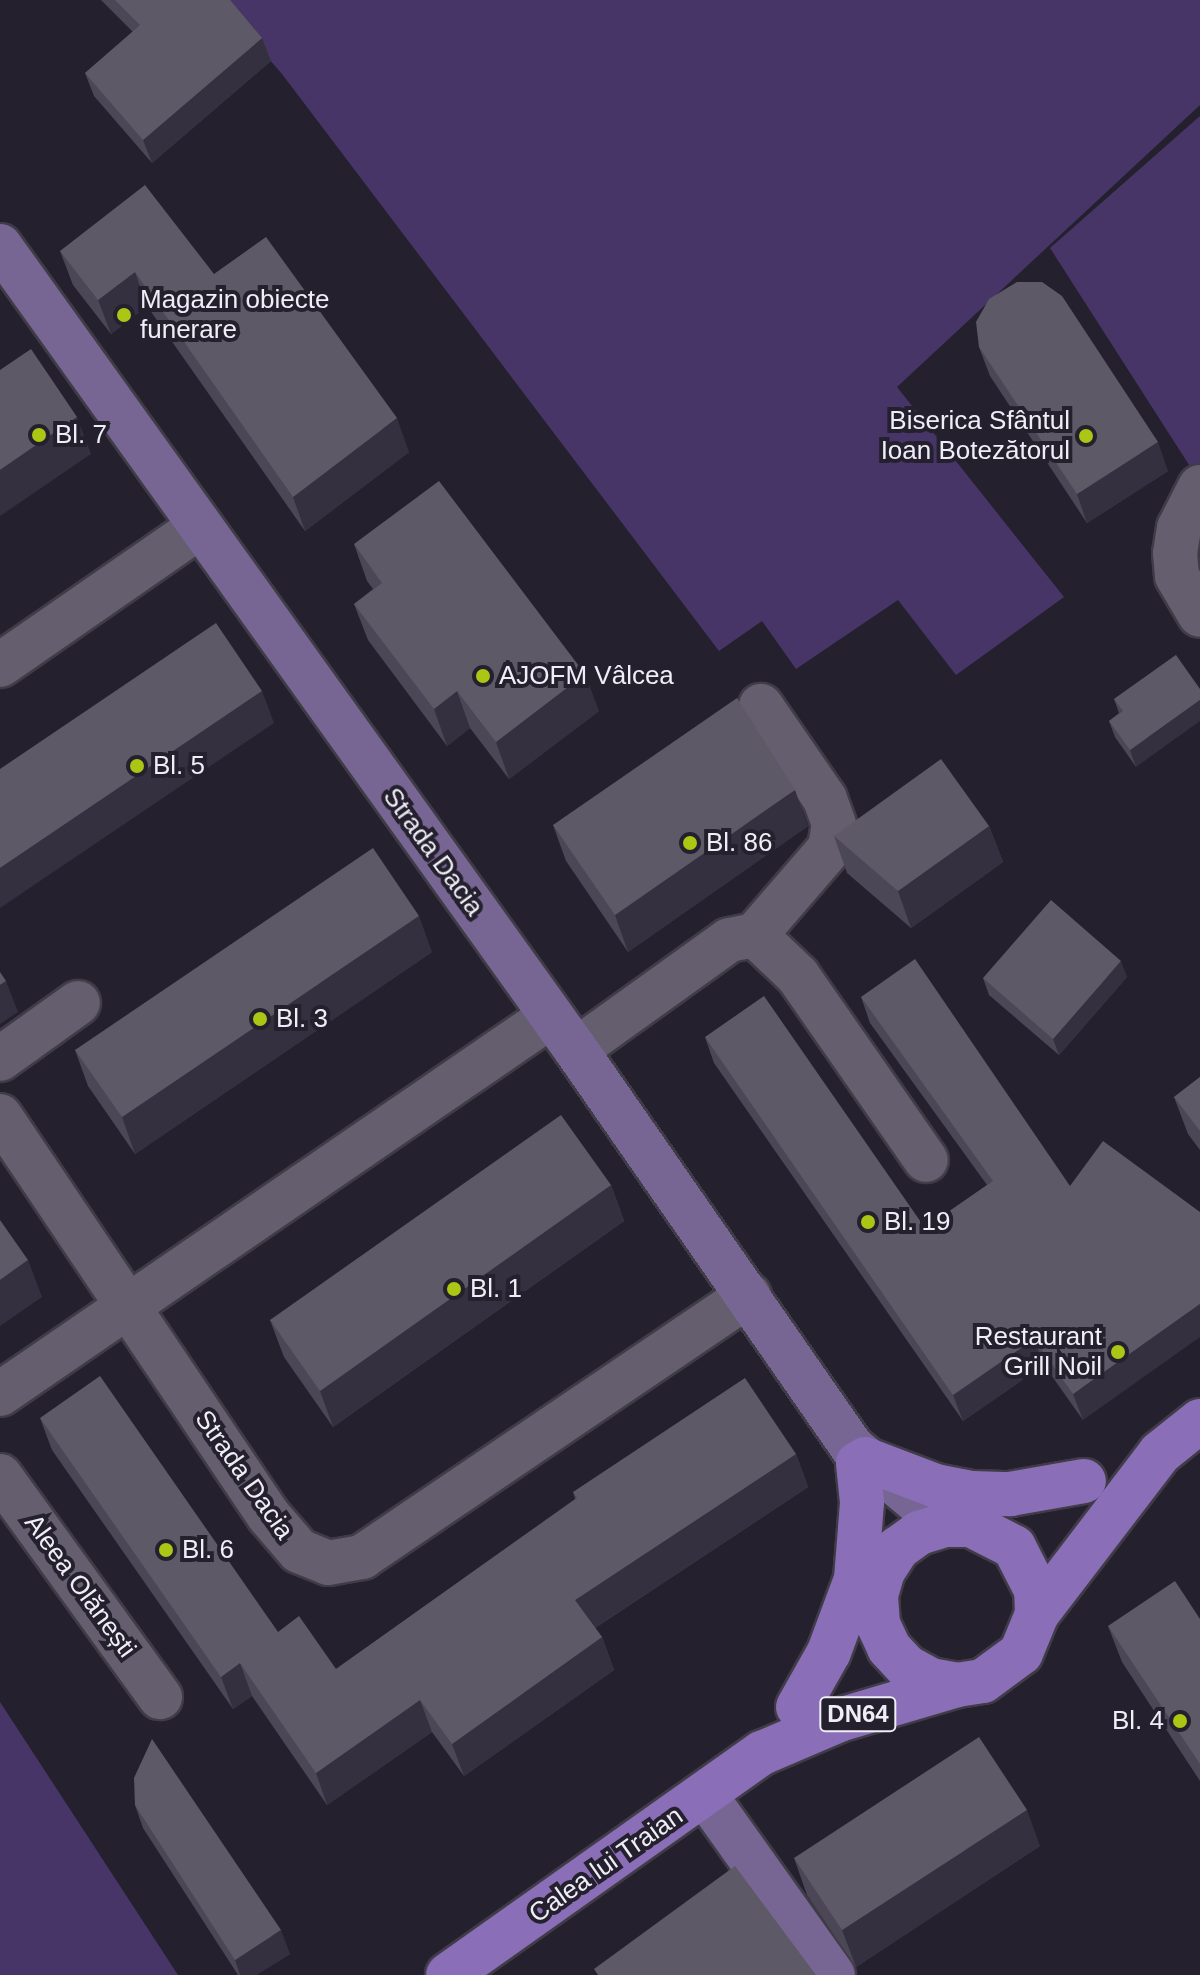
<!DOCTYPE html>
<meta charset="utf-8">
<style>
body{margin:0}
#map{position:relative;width:1200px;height:1975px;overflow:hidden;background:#25202e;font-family:Arial,sans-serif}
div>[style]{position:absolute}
.green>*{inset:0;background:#483568}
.roads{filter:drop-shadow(2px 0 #403c47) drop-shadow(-2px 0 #403c47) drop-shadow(0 2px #403c47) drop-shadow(0 -2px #403c47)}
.street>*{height:44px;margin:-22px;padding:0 22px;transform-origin:22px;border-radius:22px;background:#645e6f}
.secondary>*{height:44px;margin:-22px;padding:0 22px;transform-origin:22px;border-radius:22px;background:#776693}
.primary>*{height:44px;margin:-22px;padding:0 22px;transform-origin:22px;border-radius:22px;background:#8a6eb8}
.wall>*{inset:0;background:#4c4756}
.shaded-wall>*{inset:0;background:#35303f}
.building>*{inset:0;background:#5e5967}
.dots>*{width:22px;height:22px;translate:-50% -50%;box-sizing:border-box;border:4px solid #25202e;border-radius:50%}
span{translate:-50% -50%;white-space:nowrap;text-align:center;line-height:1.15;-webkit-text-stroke:8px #25202e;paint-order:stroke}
.shield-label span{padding:2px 6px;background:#25202e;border:2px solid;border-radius:6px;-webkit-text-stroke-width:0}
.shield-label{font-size:24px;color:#efedf6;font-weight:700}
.poi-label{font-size:26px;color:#efedf6}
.left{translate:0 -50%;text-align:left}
.right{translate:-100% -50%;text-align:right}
.street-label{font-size:26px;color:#efedf6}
</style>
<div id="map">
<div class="green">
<i style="clip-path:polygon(218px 0,1200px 0,1200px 105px,897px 387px,1064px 597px,956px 675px,898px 600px,796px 669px,762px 621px,719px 651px,282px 74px)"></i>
<i style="clip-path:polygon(1200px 116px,1200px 482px,1050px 248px)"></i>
<i style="clip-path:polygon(0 1702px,178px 1975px,0 1975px)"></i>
</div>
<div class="roads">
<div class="street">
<i style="left:1200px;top:487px;width:46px;rotate:117.1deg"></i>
<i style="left:1179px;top:528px;width:25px;rotate:99deg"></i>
<i style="left:1175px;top:553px;width:23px;rotate:85deg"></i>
<i style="left:1177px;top:576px;width:45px;rotate:59.5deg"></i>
<i style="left:0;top:665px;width:241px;rotate:-34.7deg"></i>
<i style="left:755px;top:935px;width:115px;rotate:-49.2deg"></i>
<i style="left:830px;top:848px;width:24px;rotate:-81deg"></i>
<i style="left:834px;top:824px;width:27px;rotate:-110deg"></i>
<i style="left:825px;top:799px;width:113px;rotate:-124.5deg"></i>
<i style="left:576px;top:1050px;width:188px;rotate:-35.7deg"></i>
<i style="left:729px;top:940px;width:26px;rotate:-11deg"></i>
<i style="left:755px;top:935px;width:59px;rotate:43.6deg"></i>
<i style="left:798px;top:976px;width:224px;rotate:55.2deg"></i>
<i style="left:0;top:1059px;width:96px;rotate:-35.7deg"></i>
<i style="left:0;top:1116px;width:482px;rotate:56.1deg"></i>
<i style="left:269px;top:1516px;width:46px;rotate:49.4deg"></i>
<i style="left:299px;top:1551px;width:31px;rotate:22deg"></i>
<i style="left:328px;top:1563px;width:35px;rotate:-10deg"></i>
<i style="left:362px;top:1557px;width:467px;rotate:-34.1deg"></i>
<i style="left:0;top:1394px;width:668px;rotate:-34.45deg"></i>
<i style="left:0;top:1476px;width:273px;rotate:54.1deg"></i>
</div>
<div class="secondary">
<i style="left:0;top:246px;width:989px;rotate:54.38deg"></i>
<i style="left:576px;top:1050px;width:484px;rotate:55.2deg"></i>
<i style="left:852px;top:1447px;width:121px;rotate:40deg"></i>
<i style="left:705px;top:1795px;width:221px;rotate:54.6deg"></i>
</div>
<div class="primary">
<i style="left:865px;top:1459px;width:76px;rotate:20.8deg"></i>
<i style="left:936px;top:1486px;width:38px;rotate:11deg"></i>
<i style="left:973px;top:1493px;width:37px;rotate:2deg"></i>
<i style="left:1010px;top:1494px;width:75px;rotate:-10deg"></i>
<i style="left:1037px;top:1614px;width:24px;rotate:-92deg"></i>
<i style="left:1036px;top:1590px;width:48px;rotate:-117.1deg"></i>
<i style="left:1014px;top:1547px;width:48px;rotate:-152.9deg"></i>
<i style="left:971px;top:1525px;width:26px;rotate:180deg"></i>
<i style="left:945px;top:1525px;width:27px;rotate:163deg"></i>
<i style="left:919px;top:1533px;width:26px;rotate:144deg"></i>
<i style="left:898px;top:1548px;width:27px;rotate:123deg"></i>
<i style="left:883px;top:1571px;width:26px;rotate:106deg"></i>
<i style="left:876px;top:1596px;width:28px;rotate:86deg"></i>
<i style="left:878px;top:1624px;width:26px;rotate:65deg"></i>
<i style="left:889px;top:1648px;width:26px;rotate:47deg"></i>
<i style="left:907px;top:1667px;width:26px;rotate:29deg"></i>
<i style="left:930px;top:1680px;width:27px;rotate:10deg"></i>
<i style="left:957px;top:1685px;width:26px;rotate:-9deg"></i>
<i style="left:983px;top:1681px;width:47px;rotate:-36.4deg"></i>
<i style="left:1021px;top:1653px;width:42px;rotate:-67.7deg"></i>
<i style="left:1037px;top:1614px;width:203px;rotate:-52.6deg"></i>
<i style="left:1160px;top:1453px;width:51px;rotate:-38.7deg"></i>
<i style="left:798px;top:1707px;width:63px;rotate:-60.6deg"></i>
<i style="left:829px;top:1652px;width:78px;rotate:-69.7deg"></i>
<i style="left:856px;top:1579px;width:77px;rotate:-85.5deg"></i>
<i style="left:862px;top:1502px;width:39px;rotate:-96deg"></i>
<i style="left:448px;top:1975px;width:385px;rotate:-35.3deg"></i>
<i style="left:762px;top:1753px;width:84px;rotate:-23.2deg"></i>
<i style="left:839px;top:1720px;width:123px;rotate:-16.5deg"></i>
</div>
</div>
<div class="wall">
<i style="clip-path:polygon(101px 0,230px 0,262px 38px,271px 61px,152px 163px,94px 96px,85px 73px,133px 32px)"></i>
<i style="clip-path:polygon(60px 251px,214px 274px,409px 452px,305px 531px,147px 306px,111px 334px,73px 285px)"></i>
<i style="clip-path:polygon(979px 347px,1168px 471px,1087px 523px,990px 376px)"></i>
<i style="clip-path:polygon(354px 544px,599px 711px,509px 779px,470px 728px,447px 746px,368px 640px,354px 604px,373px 589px,367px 581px)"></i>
<i style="clip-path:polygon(1176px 655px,1136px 767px,1115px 737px,1109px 721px,1119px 713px,1114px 699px)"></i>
<i style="clip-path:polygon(553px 825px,808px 826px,628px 952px,566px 861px)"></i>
<i style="clip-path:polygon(989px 826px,1003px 862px,911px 928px,847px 873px,834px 836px)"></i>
<i style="clip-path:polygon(432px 952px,135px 1154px,88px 1086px,75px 1050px)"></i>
<i style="clip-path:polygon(1127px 977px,1059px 1055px,989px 995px,983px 978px)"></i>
<i style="clip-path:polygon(861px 997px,1070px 1186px,1083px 1420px,1044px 1365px,963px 1421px,714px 1063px,705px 1037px,925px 1228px,987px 1185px,870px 1023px)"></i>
<i style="clip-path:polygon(1200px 1077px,1200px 1150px,1188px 1134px,1174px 1097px)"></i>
<i style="clip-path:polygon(611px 1185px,624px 1221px,333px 1427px,284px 1357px,270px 1320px)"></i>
<i style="clip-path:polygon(40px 1418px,278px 1632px,336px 1669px,575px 1499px,573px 1492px,796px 1454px,808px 1487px,595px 1628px,602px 1637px,614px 1670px,464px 1776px,432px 1732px,327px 1805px,252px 1696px,233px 1709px,52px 1450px)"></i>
<i style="clip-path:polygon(1200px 1619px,1200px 1781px,1122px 1662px,1108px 1626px)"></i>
<i style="clip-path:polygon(135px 1805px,290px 1954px,256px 1975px,238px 1975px,143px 1828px)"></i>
<i style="clip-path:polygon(1040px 1846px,856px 1967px,807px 1895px,794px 1858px)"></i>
</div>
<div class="shaded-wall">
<i style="clip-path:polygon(262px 38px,271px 61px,152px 163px,143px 140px)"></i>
<i style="clip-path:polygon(135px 272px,147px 306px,111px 334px,98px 300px)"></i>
<i style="clip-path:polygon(77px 417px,91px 454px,0 516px,0 470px)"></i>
<i style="clip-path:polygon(397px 418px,409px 452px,305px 531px,293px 497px)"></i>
<i style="clip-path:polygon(1158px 442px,1168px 471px,1087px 523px,1077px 494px)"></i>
<i style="clip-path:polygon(585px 674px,599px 711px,509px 779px,496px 742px)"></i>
<i style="clip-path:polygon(262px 691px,274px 723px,0 908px,0 868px)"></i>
<i style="clip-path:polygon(457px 691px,470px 728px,447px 746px,434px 709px)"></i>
<i style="clip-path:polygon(1200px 700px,1200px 721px,1136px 767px,1130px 750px)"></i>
<i style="clip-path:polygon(795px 790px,808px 826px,628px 952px,615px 915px)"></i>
<i style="clip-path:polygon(989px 826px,1003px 862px,911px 928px,898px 891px)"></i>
<i style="clip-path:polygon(419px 916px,432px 952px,135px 1154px,122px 1117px)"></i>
<i style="clip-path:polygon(1121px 961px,1127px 977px,1059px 1055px,1053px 1039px)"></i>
<i style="clip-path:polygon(6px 981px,18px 1012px,0 1024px,0 985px)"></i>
<i style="clip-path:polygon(611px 1185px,624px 1221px,333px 1427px,320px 1391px)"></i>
<i style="clip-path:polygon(28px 1260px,42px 1297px,0 1326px,0 1280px)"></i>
<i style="clip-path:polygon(1200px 1304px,1200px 1337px,1083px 1420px,1073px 1394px)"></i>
<i style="clip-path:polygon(1034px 1339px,1044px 1365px,963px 1421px,953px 1395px)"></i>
<i style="clip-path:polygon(796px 1454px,808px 1487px,587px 1633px,575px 1600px)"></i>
<i style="clip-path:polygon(602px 1637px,614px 1670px,464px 1776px,452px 1744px)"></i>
<i style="clip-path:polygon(240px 1663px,252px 1696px,233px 1709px,221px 1677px)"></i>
<i style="clip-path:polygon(420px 1700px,432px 1732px,327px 1805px,316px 1773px)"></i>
<i style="clip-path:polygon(1027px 1810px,1040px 1846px,856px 1967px,842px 1930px)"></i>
<i style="clip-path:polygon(281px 1930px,290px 1954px,256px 1975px,240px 1975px,235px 1960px)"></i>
</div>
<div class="building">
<i style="clip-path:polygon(115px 0,230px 0,262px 38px,143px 140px,85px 73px,140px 25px)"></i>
<i style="clip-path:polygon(145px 185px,214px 274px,266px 237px,397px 418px,293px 497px,135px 272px,98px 300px,60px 251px)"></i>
<i style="clip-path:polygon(1017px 282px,1042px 282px,1062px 296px,1158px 442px,1077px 494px,979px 347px,976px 322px,989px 299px)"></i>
<i style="clip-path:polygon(31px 349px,77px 417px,0 470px,0 370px)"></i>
<i style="clip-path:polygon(439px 481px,585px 674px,496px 742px,457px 691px,434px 709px,354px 604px,382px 583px,354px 544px)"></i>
<i style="clip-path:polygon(216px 623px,262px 691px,0 868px,0 769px)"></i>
<i style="clip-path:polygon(1176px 655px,1200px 689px,1200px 700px,1130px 750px,1109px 721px,1123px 711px,1114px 699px)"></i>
<i style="clip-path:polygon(737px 698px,795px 790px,615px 915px,553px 825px)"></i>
<i style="clip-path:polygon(941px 759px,989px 826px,898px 891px,834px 836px)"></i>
<i style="clip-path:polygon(373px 848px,419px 916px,122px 1117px,75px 1050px)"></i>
<i style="clip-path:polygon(1051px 900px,1121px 961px,1053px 1039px,983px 978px)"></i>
<i style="clip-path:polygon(915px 959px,1070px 1186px,1103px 1141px,1200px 1212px,1200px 1304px,1073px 1394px,1034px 1339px,953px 1395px,705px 1037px,764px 996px,925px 1228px,993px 1181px,861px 997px)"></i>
<i style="clip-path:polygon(0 972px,6px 981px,0 985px)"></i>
<i style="clip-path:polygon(1200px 1077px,1200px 1131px,1174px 1097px)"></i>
<i style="clip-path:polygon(561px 1115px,611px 1185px,320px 1391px,270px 1320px)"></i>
<i style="clip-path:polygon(0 1220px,28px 1260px,0 1280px)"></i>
<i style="clip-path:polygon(100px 1376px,278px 1632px,299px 1616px,336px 1669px,577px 1498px,573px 1492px,745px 1378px,796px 1454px,575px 1600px,602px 1637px,452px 1744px,420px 1700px,316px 1773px,240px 1663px,221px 1677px,40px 1418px)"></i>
<i style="clip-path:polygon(1175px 1581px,1200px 1619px,1200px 1764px,1108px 1626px)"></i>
<i style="clip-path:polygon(979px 1737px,1027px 1810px,842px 1930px,794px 1858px)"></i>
<i style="clip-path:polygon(152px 1739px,281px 1930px,235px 1960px,135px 1805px,134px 1778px)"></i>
<i style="clip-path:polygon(735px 1866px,816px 1975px,598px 1975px,594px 1969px)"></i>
</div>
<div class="dots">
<i style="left:124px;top:315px;background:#abc615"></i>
<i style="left:39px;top:435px;background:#abc615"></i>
<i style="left:1086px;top:436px;background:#abc615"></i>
<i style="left:483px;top:676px;background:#abc615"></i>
<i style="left:137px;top:766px;background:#abc615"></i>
<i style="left:690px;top:843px;background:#abc615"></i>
<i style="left:260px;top:1019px;background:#abc615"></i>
<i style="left:868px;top:1222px;background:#abc615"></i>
<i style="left:454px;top:1289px;background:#abc615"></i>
<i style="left:1118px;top:1352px;background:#abc615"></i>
<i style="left:166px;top:1550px;background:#abc615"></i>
<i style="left:1180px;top:1721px;background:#abc615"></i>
</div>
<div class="shield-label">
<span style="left:858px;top:1714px">DN64</span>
</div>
<div class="poi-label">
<span class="left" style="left:140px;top:315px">Magazin obiecte<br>funerare</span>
<span class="right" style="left:1070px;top:436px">Biserica Sfântul<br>Ioan Botezătorul</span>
<span class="left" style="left:55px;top:435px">Bl. 7</span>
<span class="left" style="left:499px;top:676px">AJOFM Vâlcea</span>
<span class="left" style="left:153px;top:766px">Bl. 5</span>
<span class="left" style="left:706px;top:843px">Bl. 86</span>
<span class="left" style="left:276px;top:1019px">Bl. 3</span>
<span class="left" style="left:884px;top:1222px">Bl. 19</span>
<span class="left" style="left:470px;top:1289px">Bl. 1</span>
<span class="right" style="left:1102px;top:1352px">Restaurant<br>Grill Noil</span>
<span class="left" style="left:182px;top:1550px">Bl. 6</span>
<span class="right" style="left:1164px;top:1721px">Bl. 4</span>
</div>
<div class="street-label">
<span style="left:433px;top:852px;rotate:54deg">Strada Dacia</span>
<span style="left:244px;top:1475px;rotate:55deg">Strada Dacia</span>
<span style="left:80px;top:1586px;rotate:54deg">Aleea Olănești</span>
<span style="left:606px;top:1865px;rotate:-35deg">Calea lui Traian</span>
</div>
</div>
